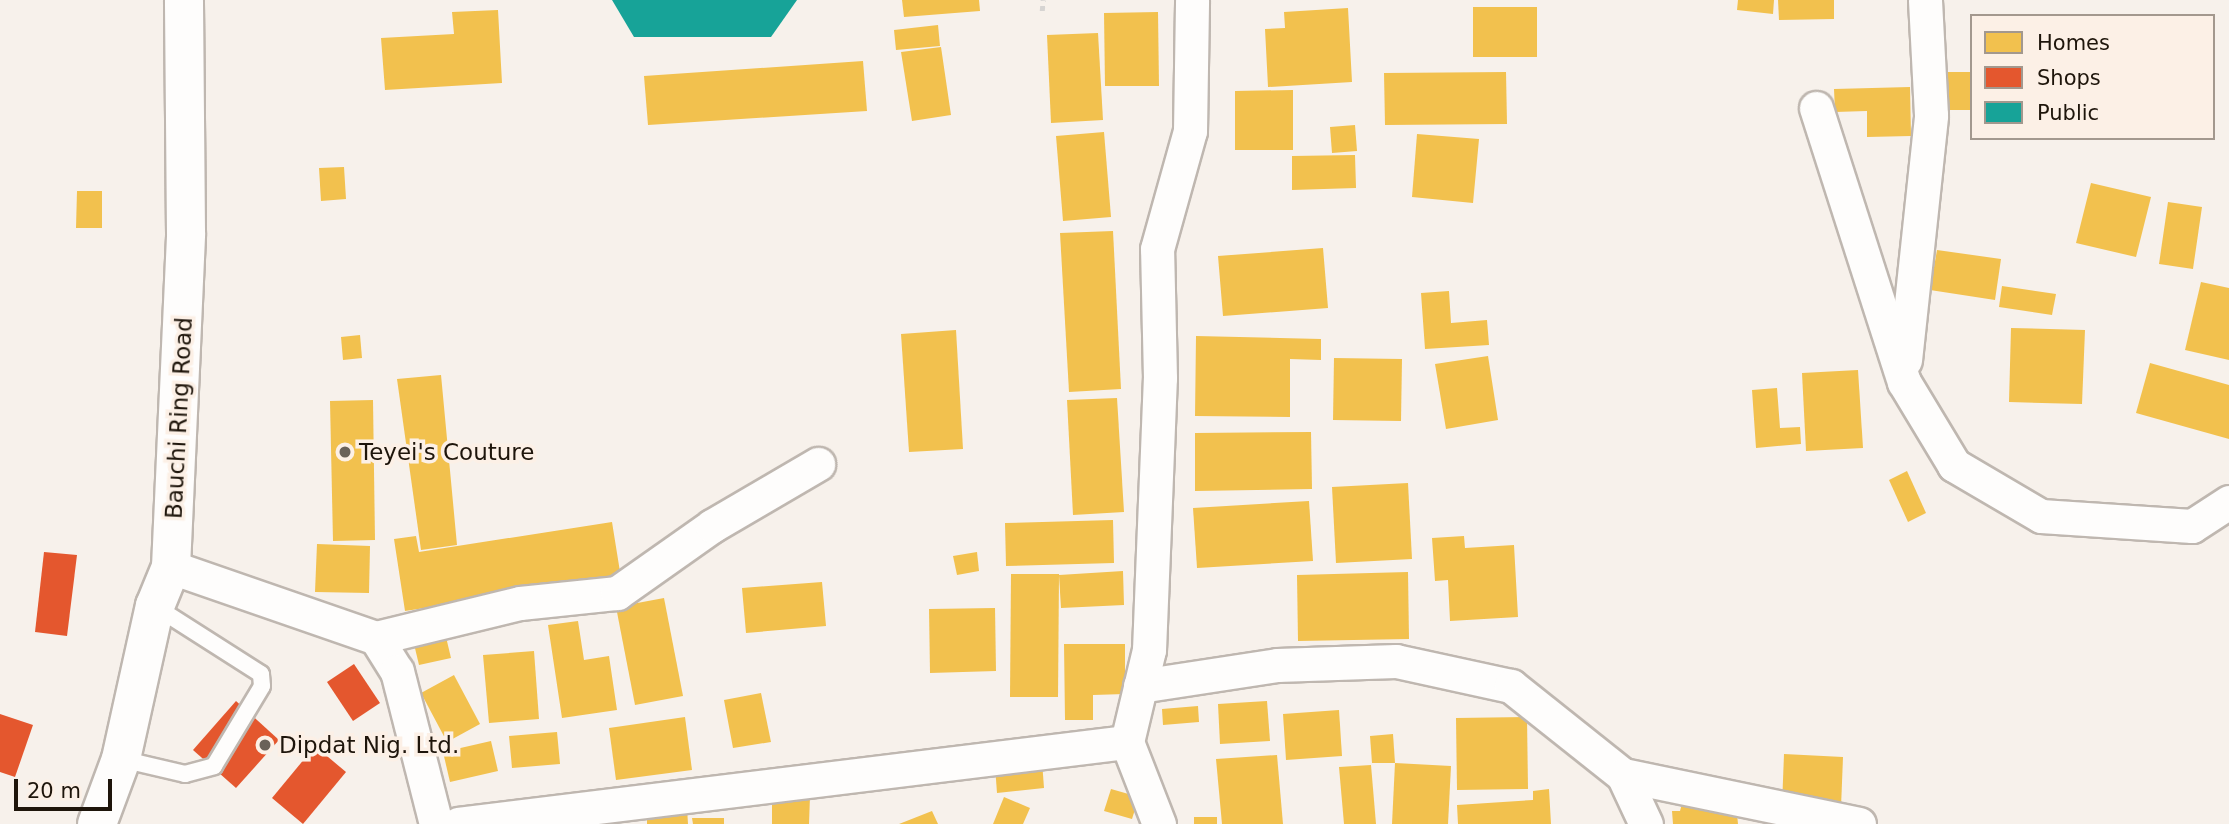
<!DOCTYPE html>
<style>
body{margin:0}
#map{position:relative;width:2229px;height:824px;overflow:hidden;background:#f7f1eb;font-family:"DejaVu Sans",sans-serif}
div>[style]{position:absolute}
.homes>*{inset:0;background:#f2c14e}
.shops>*{inset:0;background:#e4572e}
.public>*{inset:0;background:#17a398}
.path>*{height:4.5px;margin-top:-2.25px;transform-origin:0;background:repeating-linear-gradient(90deg,#d6d4d2 0 5px,transparent 0 10px)}
.roads{filter:drop-shadow(2px 0 #bfb7b0) drop-shadow(-2px 0 #bfb7b0) drop-shadow(0 2px #bfb7b0) drop-shadow(0 -2px #bfb7b0)}
.service>*{height:16px;margin:-8px;padding:0 8px;transform-origin:8px;border-radius:8px;background:#fefdfc}
.minor>*{height:33px;margin:-16.5px;padding:0 16.5px;transform-origin:16.5px;border-radius:16.5px;background:#fefdfc}
.primary>*{height:38px;margin:-19px;padding:0 19px;transform-origin:19px;border-radius:19px;background:#fefdfc}
.dots>*{width:19px;height:19px;translate:-50% -50%;box-sizing:border-box;border:4px solid #fcf0e6;border-radius:50%}
span{translate:-50% -50%;white-space:nowrap;text-align:center;line-height:1.15;-webkit-text-stroke:7px #fcf0e6;paint-order:stroke}
.street-label{font-size:23px;color:#1e150b}
.poi-label{font-size:23px;color:#1e150b}
.left{translate:0 -50%;text-align:left}
.legend{position:absolute;left:1970px;top:14px;width:245px;height:126px;box-sizing:border-box;background:#fcf0e6;border:2px solid #a3988e;margin:0;padding:9px 12px;list-style:none;font-size:21px;color:#1e150b}
.legend li{display:flex;align-items:center;gap:14px;height:35px}
.legend b{width:35px;border:2px solid #a3988e}
.scale{position:absolute;left:14px;top:779px;width:98px;height:32px;box-sizing:border-box;border:4px solid #1e150b;border-top:0;padding-left:9px;font-size:21px;line-height:24px;white-space:nowrap;color:#1e150b;-webkit-text-stroke:5px #fcf0e6;paint-order:stroke}
</style>
<div id="map">
<div class="homes">
<i style="clip-path:polygon(902px 0,979px 0,980px 11px,904px 17px)"></i>
<i style="clip-path:polygon(1738px 0,1774px 0,1773px 14px,1737px 10px)"></i>
<i style="clip-path:polygon(1778px 0,1834px 0,1834px 19px,1779px 20px)"></i>
<i style="clip-path:polygon(1473px 7px,1537px 7px,1537px 57px,1473px 57px)"></i>
<i style="clip-path:polygon(1348px 8px,1352px 82px,1268px 87px,1265px 29px,1285px 28px,1284px 12px)"></i>
<i style="clip-path:polygon(498px 10px,502px 83px,385px 90px,381px 38px,454px 34px,452px 12px)"></i>
<i style="clip-path:polygon(1158px 12px,1159px 86px,1105px 86px,1104px 13px)"></i>
<i style="clip-path:polygon(938px 25px,940px 46px,896px 50px,894px 30px)"></i>
<i style="clip-path:polygon(1098px 33px,1103px 120px,1051px 123px,1047px 35px)"></i>
<i style="clip-path:polygon(941px 47px,951px 115px,912px 121px,901px 52px)"></i>
<i style="clip-path:polygon(863px 61px,867px 111px,648px 125px,644px 76px)"></i>
<i style="clip-path:polygon(1506px 72px,1507px 124px,1385px 125px,1384px 73px)"></i>
<i style="clip-path:polygon(1947px 72px,1972px 72px,1972px 110px,1946px 110px)"></i>
<i style="clip-path:polygon(1910px 87px,1911px 136px,1867px 137px,1867px 111px,1835px 112px,1834px 89px)"></i>
<i style="clip-path:polygon(1293px 90px,1293px 150px,1235px 150px,1235px 91px)"></i>
<i style="clip-path:polygon(1355px 125px,1357px 151px,1332px 153px,1330px 127px)"></i>
<i style="clip-path:polygon(1104px 132px,1111px 217px,1063px 221px,1056px 136px)"></i>
<i style="clip-path:polygon(1417px 134px,1479px 139px,1473px 203px,1412px 197px)"></i>
<i style="clip-path:polygon(1355px 155px,1356px 188px,1292px 190px,1292px 156px)"></i>
<i style="clip-path:polygon(344px 167px,346px 199px,321px 201px,319px 168px)"></i>
<i style="clip-path:polygon(2091px 183px,2151px 197px,2136px 257px,2076px 243px)"></i>
<i style="clip-path:polygon(77px 191px,102px 191px,102px 228px,76px 228px)"></i>
<i style="clip-path:polygon(2168px 202px,2202px 207px,2193px 269px,2159px 264px)"></i>
<i style="clip-path:polygon(1113px 231px,1121px 389px,1069px 392px,1060px 233px)"></i>
<i style="clip-path:polygon(1323px 248px,1328px 308px,1223px 316px,1218px 256px)"></i>
<i style="clip-path:polygon(1937px 250px,2001px 259px,1995px 300px,1930px 290px)"></i>
<i style="clip-path:polygon(2201px 282px,2229px 288px,2229px 360px,2185px 350px)"></i>
<i style="clip-path:polygon(2002px 286px,2056px 294px,2052px 315px,1999px 307px)"></i>
<i style="clip-path:polygon(1449px 291px,1451px 323px,1487px 320px,1489px 345px,1425px 349px,1421px 293px)"></i>
<i style="clip-path:polygon(2011px 328px,2085px 330px,2082px 404px,2009px 402px)"></i>
<i style="clip-path:polygon(956px 330px,963px 449px,909px 452px,901px 334px)"></i>
<i style="clip-path:polygon(360px 335px,362px 358px,343px 360px,341px 337px)"></i>
<i style="clip-path:polygon(1196px 336px,1321px 339px,1321px 360px,1290px 359px,1290px 417px,1195px 416px)"></i>
<i style="clip-path:polygon(1488px 356px,1498px 420px,1446px 429px,1435px 364px)"></i>
<i style="clip-path:polygon(1334px 358px,1402px 359px,1401px 421px,1333px 420px)"></i>
<i style="clip-path:polygon(2150px 363px,2229px 385px,2229px 439px,2136px 413px)"></i>
<i style="clip-path:polygon(1858px 370px,1863px 448px,1806px 451px,1802px 373px)"></i>
<i style="clip-path:polygon(441px 375px,457px 545px,421px 550px,397px 379px)"></i>
<i style="clip-path:polygon(1777px 388px,1780px 428px,1800px 427px,1801px 444px,1756px 448px,1752px 390px)"></i>
<i style="clip-path:polygon(1117px 398px,1124px 512px,1073px 515px,1067px 400px)"></i>
<i style="clip-path:polygon(373px 400px,375px 540px,333px 541px,330px 401px)"></i>
<i style="clip-path:polygon(1311px 432px,1312px 489px,1195px 491px,1195px 433px)"></i>
<i style="clip-path:polygon(1907px 471px,1926px 513px,1908px 522px,1889px 480px)"></i>
<i style="clip-path:polygon(1408px 483px,1412px 559px,1336px 563px,1332px 487px)"></i>
<i style="clip-path:polygon(1309px 501px,1313px 561px,1197px 568px,1193px 508px)"></i>
<i style="clip-path:polygon(1113px 520px,1114px 563px,1006px 566px,1005px 523px)"></i>
<i style="clip-path:polygon(612px 522px,621px 578px,405px 611px,394px 539px,416px 536px,419px 552px)"></i>
<i style="clip-path:polygon(1464px 536px,1465px 548px,1514px 545px,1518px 617px,1450px 621px,1448px 580px,1435px 581px,1432px 538px)"></i>
<i style="clip-path:polygon(317px 544px,370px 546px,369px 593px,315px 592px)"></i>
<i style="clip-path:polygon(977px 552px,979px 571px,957px 575px,953px 556px)"></i>
<i style="clip-path:polygon(1123px 571px,1124px 605px,1061px 608px,1059px 575px)"></i>
<i style="clip-path:polygon(1408px 572px,1409px 639px,1298px 641px,1297px 575px)"></i>
<i style="clip-path:polygon(1011px 574px,1059px 574px,1058px 697px,1010px 697px)"></i>
<i style="clip-path:polygon(822px 582px,826px 626px,746px 633px,742px 588px)"></i>
<i style="clip-path:polygon(664px 598px,683px 696px,635px 705px,616px 607px)"></i>
<i style="clip-path:polygon(995px 608px,996px 671px,930px 673px,929px 609px)"></i>
<i style="clip-path:polygon(578px 621px,584px 660px,609px 656px,617px 710px,562px 718px,548px 625px)"></i>
<i style="clip-path:polygon(446px 637px,451px 658px,419px 665px,414px 644px)"></i>
<i style="clip-path:polygon(1064px 644px,1125px 644px,1125px 694px,1093px 695px,1093px 720px,1065px 720px)"></i>
<i style="clip-path:polygon(534px 651px,539px 719px,489px 723px,483px 655px)"></i>
<i style="clip-path:polygon(454px 675px,480px 724px,447px 742px,421px 693px)"></i>
<i style="clip-path:polygon(761px 693px,771px 742px,733px 748px,724px 700px)"></i>
<i style="clip-path:polygon(1267px 701px,1270px 741px,1220px 744px,1218px 704px)"></i>
<i style="clip-path:polygon(1198px 706px,1199px 722px,1163px 725px,1162px 709px)"></i>
<i style="clip-path:polygon(1339px 710px,1342px 756px,1286px 760px,1283px 714px)"></i>
<i style="clip-path:polygon(685px 717px,692px 770px,616px 780px,609px 728px)"></i>
<i style="clip-path:polygon(1527px 717px,1528px 789px,1457px 790px,1456px 718px)"></i>
<i style="clip-path:polygon(557px 732px,560px 764px,512px 768px,509px 736px)"></i>
<i style="clip-path:polygon(1393px 734px,1395px 763px,1372px 763px,1370px 736px)"></i>
<i style="clip-path:polygon(491px 741px,498px 771px,450px 782px,443px 752px)"></i>
<i style="clip-path:polygon(1784px 754px,1843px 757px,1841px 808px,1782px 806px)"></i>
<i style="clip-path:polygon(1277px 755px,1283px 824px,1222px 824px,1216px 759px)"></i>
<i style="clip-path:polygon(1042px 761px,1044px 788px,997px 793px,995px 766px)"></i>
<i style="clip-path:polygon(1395px 763px,1451px 766px,1448px 824px,1392px 824px)"></i>
<i style="clip-path:polygon(1371px 765px,1376px 824px,1344px 824px,1339px 767px)"></i>
<i style="clip-path:polygon(1111px 789px,1139px 797px,1132px 819px,1104px 811px)"></i>
<i style="clip-path:polygon(1549px 789px,1551px 824px,1458px 824px,1457px 805px,1533px 800px,1533px 791px)"></i>
<i style="clip-path:polygon(772px 796px,810px 796px,809px 824px,772px 824px)"></i>
<i style="clip-path:polygon(1004px 797px,1030px 808px,1023px 824px,993px 824px)"></i>
<i style="clip-path:polygon(1683px 800px,1737px 814px,1738px 824px,1673px 824px,1672px 811px,1680px 811px)"></i>
<i style="clip-path:polygon(687px 807px,688px 824px,647px 824px,647px 809px)"></i>
<i style="clip-path:polygon(932px 811px,938px 824px,899px 824px)"></i>
<i style="clip-path:polygon(1194px 817px,1217px 817px,1217px 824px,1194px 824px)"></i>
<i style="clip-path:polygon(692px 818px,724px 818px,724px 824px,693px 824px)"></i>
</div>
<div class="shops">
<i style="clip-path:polygon(44px 552px,77px 555px,67px 636px,35px 632px)"></i>
<i style="clip-path:polygon(354px 664px,380px 703px,353px 721px,327px 682px)"></i>
<i style="clip-path:polygon(236px 701px,279px 740px,236px 788px,193px 750px)"></i>
<i style="clip-path:polygon(0 714px,33px 725px,15px 777px,0 772px)"></i>
<i style="clip-path:polygon(315px 746px,346px 772px,303px 824px,272px 798px)"></i>
</div>
<div class="public">
<i style="clip-path:polygon(612px 0,797px 0,771px 37px,634px 37px)"></i>
</div>
<div class="path">
<i style="left:1042px;top:11px;width:11px;rotate:-85deg"></i>
</div>
<div class="roads">
<div class="service">
<i style="left:121px;top:759px;width:66px;rotate:13.2deg"></i>
<i style="left:185px;top:774px;width:30px;rotate:-15deg"></i>
<i style="left:214px;top:766px;width:93px;rotate:-59deg"></i>
<i style="left:262px;top:686px;width:12px;rotate:-95deg"></i>
<i style="left:261px;top:674px;width:125px;rotate:-147.5deg"></i>
</div>
<div class="minor">
<i style="left:1816px;top:108px;width:288px;rotate:72.2deg"></i>
<i style="left:1904px;top:382px;width:97px;rotate:58.9deg"></i>
<i style="left:1954px;top:465px;width:101px;rotate:30.4deg"></i>
<i style="left:2041px;top:516px;width:151px;rotate:3.8deg"></i>
<i style="left:2192px;top:526px;width:44px;rotate:-33deg"></i>
<i style="left:1905px;top:360px;width:246px;rotate:-83.9deg"></i>
<i style="left:1931px;top:115px;width:115px;rotate:-93deg"></i>
<i style="left:171px;top:567px;width:217px;rotate:19.1deg"></i>
<i style="left:376px;top:638px;width:39px;rotate:58deg"></i>
<i style="left:397px;top:671px;width:158px;rotate:75.7deg"></i>
<i style="left:376px;top:638px;width:148px;rotate:-13.7deg"></i>
<i style="left:520px;top:603px;width:98px;rotate:-5.9deg"></i>
<i style="left:617px;top:593px;width:116px;rotate:-35.2deg"></i>
<i style="left:712px;top:526px;width:123px;rotate:-30.3deg"></i>
<i style="left:1140px;top:686px;width:139px;rotate:-8.7deg"></i>
<i style="left:1277px;top:665px;width:119px;rotate:-1.9deg"></i>
<i style="left:1396px;top:661px;width:118px;rotate:12.3deg"></i>
<i style="left:1511px;top:686px;width:143px;rotate:38.5deg"></i>
<i style="left:1623px;top:775px;width:241px;rotate:11.7deg"></i>
<i style="left:1623px;top:775px;width:54px;rotate:64.9deg"></i>
<i style="left:458px;top:824px;width:674px;rotate:-6.99deg"></i>
<i style="left:1159px;top:824px;width:88px;rotate:-111.3deg"></i>
<i style="left:1127px;top:742px;width:95px;rotate:-76.6deg"></i>
<i style="left:1149px;top:650px;width:272px;rotate:-87.7deg"></i>
<i style="left:1160px;top:378px;width:129px;rotate:-91.3deg"></i>
<i style="left:1157px;top:249px;width:123px;rotate:-74.4deg"></i>
<i style="left:1190px;top:131px;width:131px;rotate:-89.1deg"></i>
</div>
<div class="primary">
<i style="left:97px;top:824px;width:69px;rotate:-69.7deg"></i>
<i style="left:121px;top:759px;width:157px;rotate:-77.5deg"></i>
<i style="left:155px;top:606px;width:42px;rotate:-67.7deg"></i>
<i style="left:171px;top:567px;width:334px;rotate:-87.4deg"></i>
<i style="left:186px;top:233px;width:233px;rotate:-90.5deg"></i>
</div>
</div>
<div class="dots">
<i style="left:345px;top:452px;background:#6a6259"></i>
<i style="left:265px;top:745px;background:#6a6259"></i>
</div>
<div class="street-label">
<span style="left:179px;top:418px;rotate:-87deg">Bauchi Ring Road</span>
</div>
<div class="poi-label">
<span class="left" style="left:359px;top:452px">Teyei's Couture</span>
<span class="left" style="left:279px;top:745px">Dipdat Nig. Ltd.</span>
</div>
<ul class="legend">
<li><b style="height:19px;background:#f2c14e"></b>Homes</li>
<li><b style="height:19px;background:#e4572e"></b>Shops</li>
<li><b style="height:19px;background:#17a398"></b>Public</li>
</ul>
<div class="scale">20 m</div>
</div>
